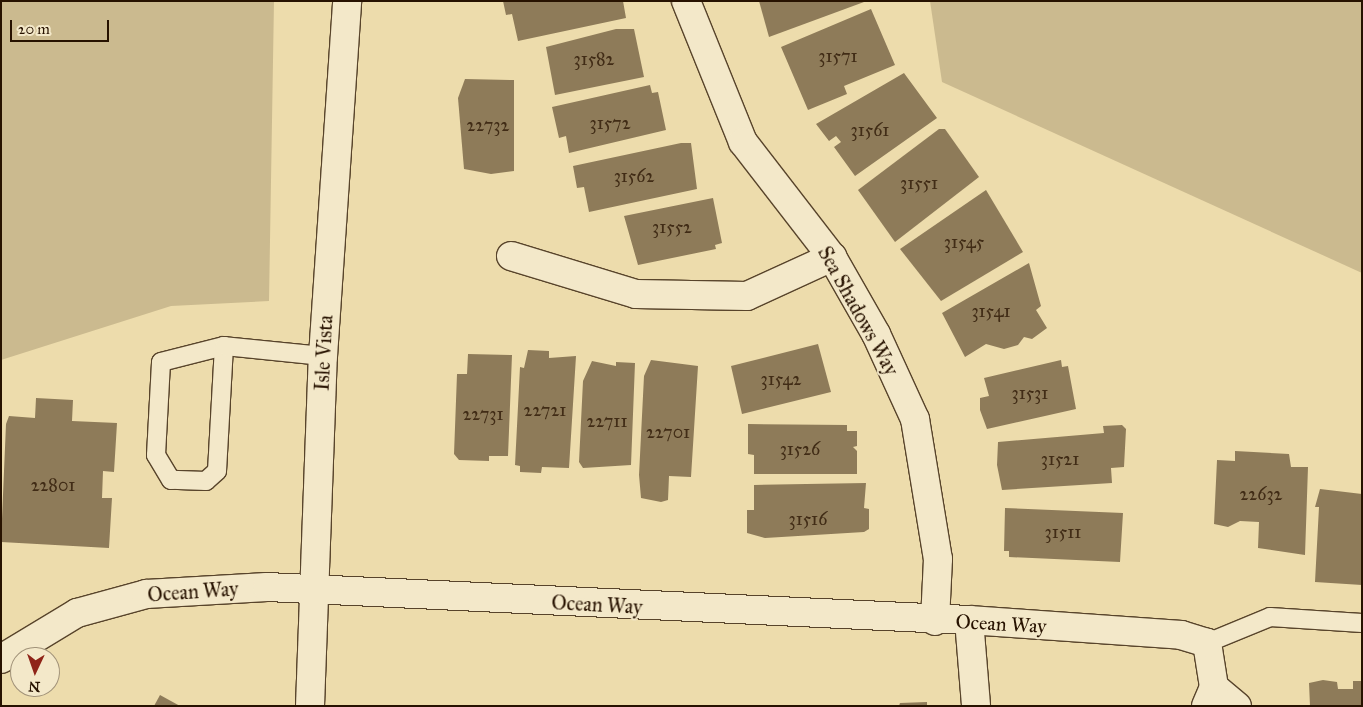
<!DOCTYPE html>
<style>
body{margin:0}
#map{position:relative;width:1363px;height:707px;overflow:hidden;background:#eddcac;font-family:"IM FELL Great Primer",serif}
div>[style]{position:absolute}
.green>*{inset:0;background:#cbba8f}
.building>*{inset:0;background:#8e7b59}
.roads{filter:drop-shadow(1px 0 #58442b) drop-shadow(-1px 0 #58442b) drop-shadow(0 1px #58442b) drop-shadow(0 -1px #58442b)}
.lane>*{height:18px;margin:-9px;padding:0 9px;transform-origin:9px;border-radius:9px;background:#f3e8c9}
.street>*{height:28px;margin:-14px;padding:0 14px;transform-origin:14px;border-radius:14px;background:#f3e8c9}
.secondary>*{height:28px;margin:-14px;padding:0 14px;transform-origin:14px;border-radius:14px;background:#f3e8c9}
span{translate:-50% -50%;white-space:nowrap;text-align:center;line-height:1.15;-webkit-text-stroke:4px #f3e8c9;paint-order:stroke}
.number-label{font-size:18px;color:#412c16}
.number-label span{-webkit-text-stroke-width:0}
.street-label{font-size:20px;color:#271200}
.frame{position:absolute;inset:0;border:2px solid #271200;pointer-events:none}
.north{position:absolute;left:10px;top:647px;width:50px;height:50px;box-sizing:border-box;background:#f3e8c9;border:1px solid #a19279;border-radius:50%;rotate:183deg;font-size:14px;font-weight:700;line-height:20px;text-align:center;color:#271200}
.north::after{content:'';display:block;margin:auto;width:18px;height:22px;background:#8f2418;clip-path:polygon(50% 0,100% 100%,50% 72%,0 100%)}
.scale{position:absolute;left:10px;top:20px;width:99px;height:22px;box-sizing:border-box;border:2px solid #271200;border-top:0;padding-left:6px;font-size:15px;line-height:18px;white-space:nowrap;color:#271200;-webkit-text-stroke:4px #f3e8c9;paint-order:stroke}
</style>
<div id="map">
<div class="green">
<i style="clip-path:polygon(1px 1px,274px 1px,269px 301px,171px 306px,1px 360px)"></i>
<i style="clip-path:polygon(930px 1px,1362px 1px,1362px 273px,942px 82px)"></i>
</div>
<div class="building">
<i style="clip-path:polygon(503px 1px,623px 1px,626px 18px,518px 41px,512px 14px,506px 15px)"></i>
<i style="clip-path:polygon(759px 1px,864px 1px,864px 2px,769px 37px)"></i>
<i style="clip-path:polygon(871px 9px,895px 65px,844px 86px,847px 94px,808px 110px,781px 47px)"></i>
<i style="clip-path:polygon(616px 29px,634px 29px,644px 77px,555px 95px,546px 47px)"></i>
<i style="clip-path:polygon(904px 73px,937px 118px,855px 176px,834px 147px,841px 142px,836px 136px,829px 141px,816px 124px)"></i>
<i style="clip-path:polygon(465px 79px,514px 80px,514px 171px,491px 174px,464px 169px,458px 98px)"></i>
<i style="clip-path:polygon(650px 85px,652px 93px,658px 92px,666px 130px,569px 153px,566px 136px,559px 138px,552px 107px)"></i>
<i style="clip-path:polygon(939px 129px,945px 129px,979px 177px,895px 242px,858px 190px)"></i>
<i style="clip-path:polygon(681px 143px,691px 143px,697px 189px,589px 212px,584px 187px,577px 188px,573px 166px)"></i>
<i style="clip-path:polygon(986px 190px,1023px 252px,941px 301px,900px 249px)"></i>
<i style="clip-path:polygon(713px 198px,722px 243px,715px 245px,716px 249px,638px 265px,624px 216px)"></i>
<i style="clip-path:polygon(1029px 263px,1041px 306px,1036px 310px,1047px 328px,1032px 339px,1024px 337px,1018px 345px,1004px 349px,986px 344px,965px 357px,942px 313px)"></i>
<i style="clip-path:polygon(818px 344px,831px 392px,742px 414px,731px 366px)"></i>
<i style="clip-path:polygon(528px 350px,549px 351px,549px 358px,576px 356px,569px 468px,542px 467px,541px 473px,520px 472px,520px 466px,515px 465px,520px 367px,524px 368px)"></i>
<i style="clip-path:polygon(468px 354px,512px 355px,508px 456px,489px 456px,489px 461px,459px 460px,454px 454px,457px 374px,467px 374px)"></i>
<i style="clip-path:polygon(651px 360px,698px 366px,691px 477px,669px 476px,668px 500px,661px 502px,641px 498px,639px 475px,644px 376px)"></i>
<i style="clip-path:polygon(1061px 360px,1062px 367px,1068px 366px,1076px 409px,987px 429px,980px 410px,980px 398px,989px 396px,984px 378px)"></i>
<i style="clip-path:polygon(592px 361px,616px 366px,616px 362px,635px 363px,631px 465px,583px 468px,579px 462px,583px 381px)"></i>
<i style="clip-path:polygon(36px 398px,73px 400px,72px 421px,117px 423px,114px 472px,103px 471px,102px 498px,112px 498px,109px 548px,1px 542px,6px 424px,9px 416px,35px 418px)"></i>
<i style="clip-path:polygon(748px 424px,847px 425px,847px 431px,857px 431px,857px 446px,853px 447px,857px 451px,857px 474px,754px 474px,754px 455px,748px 454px)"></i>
<i style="clip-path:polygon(1122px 425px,1126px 429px,1124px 467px,1111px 468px,1112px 483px,1002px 490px,997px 465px,998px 442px,1104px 433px,1103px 426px)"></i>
<i style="clip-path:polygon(1235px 451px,1289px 454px,1291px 467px,1308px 467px,1305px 555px,1258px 548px,1259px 522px,1240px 521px,1228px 527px,1214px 524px,1217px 460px,1235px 461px)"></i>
<i style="clip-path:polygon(866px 483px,864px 508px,869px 509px,869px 529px,864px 532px,765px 538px,747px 533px,747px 510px,754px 510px,754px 485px)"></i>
<i style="clip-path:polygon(1320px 489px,1362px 494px,1362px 585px,1315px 582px,1319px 507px,1315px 507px)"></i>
<i style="clip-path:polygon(1005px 508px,1123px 513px,1120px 562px,1009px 557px,1009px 551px,1004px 551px)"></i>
<i style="clip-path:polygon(1323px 680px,1337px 682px,1338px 689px,1353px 689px,1353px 681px,1362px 681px,1362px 706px,1310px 706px,1309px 683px)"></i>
<i style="clip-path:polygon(160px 695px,180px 706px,154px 706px)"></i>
<i style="clip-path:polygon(927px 702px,927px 706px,899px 706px,900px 703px)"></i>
</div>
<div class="roads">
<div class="lane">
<i style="left:224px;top:346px;width:125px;rotate:93.2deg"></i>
<i style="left:217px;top:471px;width:15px;rotate:138deg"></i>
<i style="left:206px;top:481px;width:35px;rotate:-178deg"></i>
<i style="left:171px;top:480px;width:29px;rotate:-121deg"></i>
<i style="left:156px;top:455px;width:93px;rotate:-86.9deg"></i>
<i style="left:161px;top:362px;width:65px;rotate:-14.3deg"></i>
<i style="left:224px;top:346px;width:100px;rotate:5.8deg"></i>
<i style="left:1207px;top:643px;width:68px;rotate:-22.4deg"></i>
<i style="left:1270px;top:617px;width:92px;rotate:3.7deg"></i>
</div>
<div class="street">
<i style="left:686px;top:1px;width:152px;rotate:68deg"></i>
<i style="left:743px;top:142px;width:145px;rotate:52.3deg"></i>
<i style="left:832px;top:257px;width:89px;rotate:60.3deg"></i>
<i style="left:876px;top:334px;width:94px;rotate:65.4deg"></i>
<i style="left:915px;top:419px;width:142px;rotate:80.7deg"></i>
<i style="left:938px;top:559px;width:62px;rotate:92.8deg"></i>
<i style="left:511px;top:256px;width:131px;rotate:16.9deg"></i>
<i style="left:636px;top:294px;width:111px;rotate:1deg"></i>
<i style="left:747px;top:296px;width:94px;rotate:-24.6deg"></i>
<i style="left:969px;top:620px;width:86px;rotate:85.3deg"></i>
<i style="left:1214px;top:687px;width:30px;rotate:40deg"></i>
<i style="left:310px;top:706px;width:350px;rotate:-87.9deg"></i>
<i style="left:323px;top:356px;width:356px;rotate:-86.1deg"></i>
<i style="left:1206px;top:706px;width:21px;rotate:-67deg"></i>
<i style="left:1214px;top:687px;width:45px;rotate:-99deg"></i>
</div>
<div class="secondary">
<i style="left:1px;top:659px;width:89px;rotate:-31.2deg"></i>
<i style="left:77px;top:613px;width:72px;rotate:-15.4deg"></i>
<i style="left:146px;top:594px;width:121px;rotate:-3.3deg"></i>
<i style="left:267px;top:587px;width:703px;rotate:2.69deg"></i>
<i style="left:969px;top:620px;width:213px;rotate:4deg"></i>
<i style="left:1181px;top:635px;width:27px;rotate:17deg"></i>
</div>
</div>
<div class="number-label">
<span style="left:838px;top:56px">31571</span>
<span style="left:594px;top:59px">31582</span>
<span style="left:610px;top:123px">31572</span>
<span style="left:488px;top:125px">22732</span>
<span style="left:870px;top:130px">31561</span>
<span style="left:634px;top:176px">31562</span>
<span style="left:919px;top:183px">31551</span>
<span style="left:672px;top:227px">31552</span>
<span style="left:964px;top:242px">31545</span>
<span style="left:991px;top:311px">31541</span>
<span style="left:781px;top:379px">31542</span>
<span style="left:1030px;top:393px">31531</span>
<span style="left:545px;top:410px">22721</span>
<span style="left:483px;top:414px">22731</span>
<span style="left:607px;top:421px">22711</span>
<span style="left:668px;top:432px">22701</span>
<span style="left:800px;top:449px">31526</span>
<span style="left:1060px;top:459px">31521</span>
<span style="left:53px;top:485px">22801</span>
<span style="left:1261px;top:494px">22632</span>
<span style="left:808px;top:519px">31516</span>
<span style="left:1063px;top:532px">31511</span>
</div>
<div class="street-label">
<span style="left:858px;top:311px;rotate:61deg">Sea Shadows Way</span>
<span style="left:324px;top:353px;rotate:-87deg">Isle Vista</span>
<span style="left:193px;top:592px;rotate:-4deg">Ocean Way</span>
<span style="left:597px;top:605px;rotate:3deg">Ocean Way</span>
<span style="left:1001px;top:624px;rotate:3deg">Ocean Way</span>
</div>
<div class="frame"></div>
<div class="north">N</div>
<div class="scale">20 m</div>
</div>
